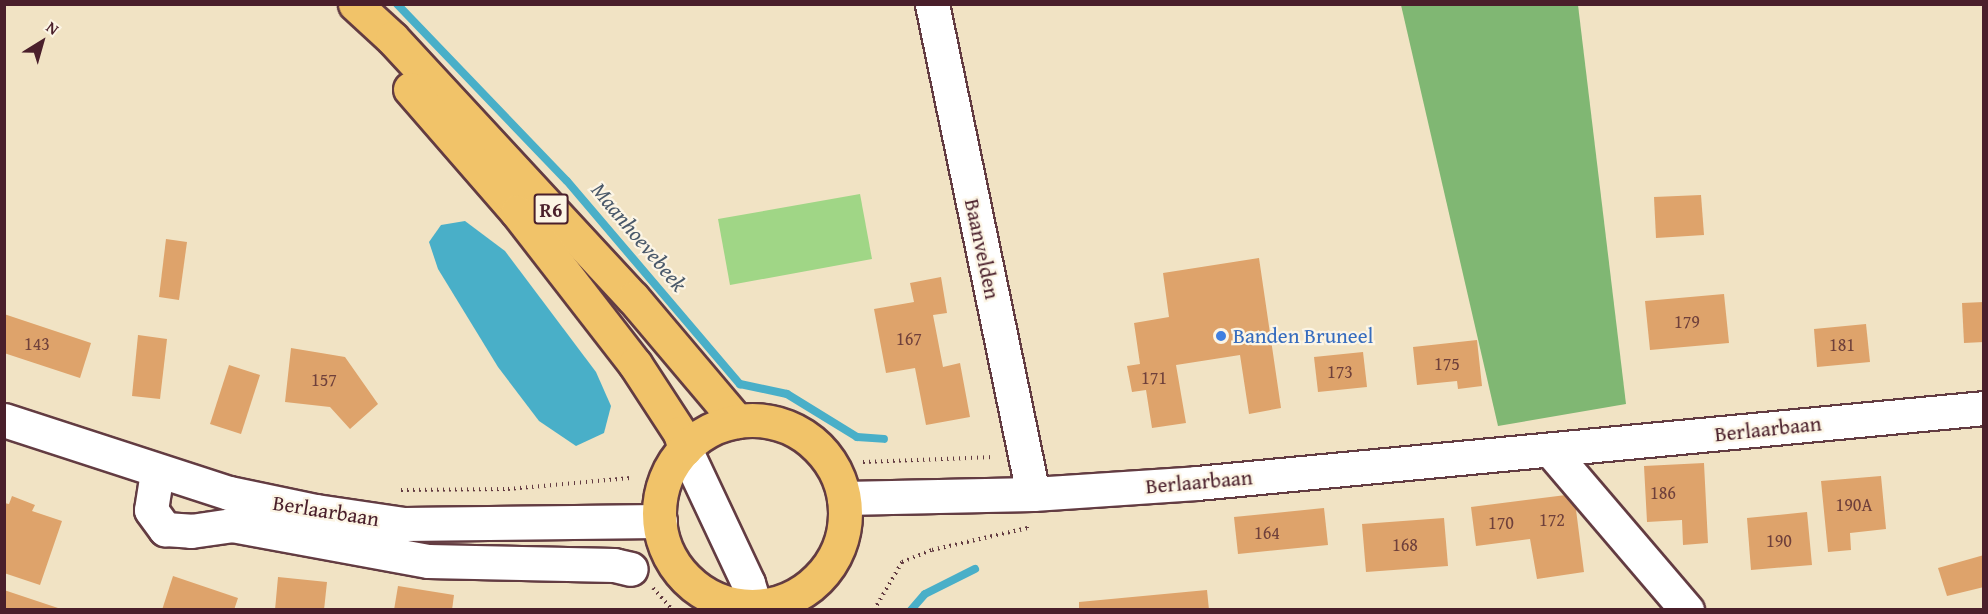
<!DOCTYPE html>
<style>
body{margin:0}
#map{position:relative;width:1988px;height:614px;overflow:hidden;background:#f1e3c4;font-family:"Gentium Book Plus",serif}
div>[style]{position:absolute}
.green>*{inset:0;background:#a0d686}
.forest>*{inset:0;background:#80b773}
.water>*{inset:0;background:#49afc8}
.stream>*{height:8px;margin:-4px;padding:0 4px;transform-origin:4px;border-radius:4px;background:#49afc8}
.building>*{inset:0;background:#dea36b}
.path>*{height:4px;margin-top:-2px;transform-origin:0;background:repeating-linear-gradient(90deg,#633c42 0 1.5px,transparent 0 6px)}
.roads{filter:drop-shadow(2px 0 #633c42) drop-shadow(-2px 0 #633c42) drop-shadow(0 2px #633c42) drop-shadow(0 -2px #633c42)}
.minor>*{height:33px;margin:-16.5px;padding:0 16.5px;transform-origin:16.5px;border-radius:16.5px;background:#fff}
.major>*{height:33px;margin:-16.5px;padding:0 16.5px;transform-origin:16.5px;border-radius:16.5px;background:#f1c369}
.major>.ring{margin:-16.5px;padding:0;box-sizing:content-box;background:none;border:33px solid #f1c369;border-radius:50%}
.dots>*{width:16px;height:16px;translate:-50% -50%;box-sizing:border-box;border:3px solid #fcf5e5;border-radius:50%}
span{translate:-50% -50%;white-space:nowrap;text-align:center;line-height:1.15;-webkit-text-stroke:4.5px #fcf5e5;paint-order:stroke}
.number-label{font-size:18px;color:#6f403b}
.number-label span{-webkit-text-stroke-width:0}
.shield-label span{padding:2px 4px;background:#fcf5e5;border:2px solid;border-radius:4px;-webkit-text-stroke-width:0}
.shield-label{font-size:20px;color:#4a1f2b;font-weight:700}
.street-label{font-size:21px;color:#4a1f2b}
.shop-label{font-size:21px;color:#366cbe}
.left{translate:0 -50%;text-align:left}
.water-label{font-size:22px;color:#4a596a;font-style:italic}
.frame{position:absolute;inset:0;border:6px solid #4a1f2b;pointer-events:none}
.north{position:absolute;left:12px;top:12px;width:60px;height:60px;-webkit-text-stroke:4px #fcf5e5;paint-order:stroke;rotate:37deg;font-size:16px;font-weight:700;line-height:24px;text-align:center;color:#4a1f2b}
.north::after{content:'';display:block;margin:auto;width:21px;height:27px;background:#4a1f2b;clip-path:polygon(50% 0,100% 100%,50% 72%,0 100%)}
</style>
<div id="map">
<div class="green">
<i style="clip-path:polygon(860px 194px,872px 259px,730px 285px,718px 219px)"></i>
</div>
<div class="forest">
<i style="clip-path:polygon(1401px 5px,1578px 5px,1626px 404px,1498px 426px)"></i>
</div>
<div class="water">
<i style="clip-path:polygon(465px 221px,505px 251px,596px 372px,611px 406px,604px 433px,576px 446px,539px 421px,498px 367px,438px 269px,429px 242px,441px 225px)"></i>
</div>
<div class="stream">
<i style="left:397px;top:4px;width:245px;rotate:46.2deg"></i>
<i style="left:567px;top:181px;width:267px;rotate:49.6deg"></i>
<i style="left:740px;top:384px;width:48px;rotate:12deg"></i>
<i style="left:787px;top:394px;width:82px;rotate:31.6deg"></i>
<i style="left:857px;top:437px;width:27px;rotate:4deg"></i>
<i style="left:911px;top:610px;width:21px;rotate:-49deg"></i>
<i style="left:925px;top:594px;width:56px;rotate:-26.6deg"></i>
</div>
<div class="building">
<i style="clip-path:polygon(1701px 195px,1704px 235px,1656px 238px,1654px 197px)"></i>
<i style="clip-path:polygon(166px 239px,187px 242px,179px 300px,159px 297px)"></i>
<i style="clip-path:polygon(1259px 258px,1281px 408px,1249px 414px,1240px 355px,1176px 365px,1186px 423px,1152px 428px,1146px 390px,1132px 392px,1127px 366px,1140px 364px,1134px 323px,1169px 317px,1163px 273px)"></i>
<i style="clip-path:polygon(941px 277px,947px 313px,933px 315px,943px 367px,960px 363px,970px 417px,926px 425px,915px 368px,886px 373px,874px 309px,914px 302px,910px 283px)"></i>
<i style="clip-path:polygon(1724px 294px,1729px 343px,1650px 350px,1645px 301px)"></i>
<i style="clip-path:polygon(1984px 302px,1984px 342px,1964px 343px,1962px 303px)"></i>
<i style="clip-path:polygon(4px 314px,91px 343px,80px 378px,4px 353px)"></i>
<i style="clip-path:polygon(1866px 324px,1870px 362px,1817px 367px,1814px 329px)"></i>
<i style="clip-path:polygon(138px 335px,167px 339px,160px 399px,132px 396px)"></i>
<i style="clip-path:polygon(1477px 340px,1482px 386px,1458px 389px,1457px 381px,1417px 385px,1413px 347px)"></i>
<i style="clip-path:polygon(291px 348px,345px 357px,378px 404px,350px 429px,330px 407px,285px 402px)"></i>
<i style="clip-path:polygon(1363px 352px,1367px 387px,1318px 392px,1314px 357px)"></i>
<i style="clip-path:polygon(229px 365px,260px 375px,241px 434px,210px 424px)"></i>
<i style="clip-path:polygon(1704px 463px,1708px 543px,1683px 545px,1682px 520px,1647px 522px,1644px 466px)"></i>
<i style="clip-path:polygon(1881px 476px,1886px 529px,1850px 533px,1851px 550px,1828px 552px,1821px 481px)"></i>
<i style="clip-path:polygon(1574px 494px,1584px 572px,1537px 579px,1530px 539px,1476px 546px,1471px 507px)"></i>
<i style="clip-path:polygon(12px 496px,35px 505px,32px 511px,62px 521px,40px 585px,4px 573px,4px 503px,9px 504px)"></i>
<i style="clip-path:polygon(1324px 508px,1328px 545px,1238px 554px,1234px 517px)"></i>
<i style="clip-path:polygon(1807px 512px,1812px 565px,1751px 570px,1747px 518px)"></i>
<i style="clip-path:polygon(1444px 518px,1448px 566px,1366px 572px,1362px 524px)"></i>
<i style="clip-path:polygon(1984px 555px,1984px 587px,1947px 596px,1938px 568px)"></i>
<i style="clip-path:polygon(173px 576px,238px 598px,234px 610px,162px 610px)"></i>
<i style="clip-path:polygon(278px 577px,327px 582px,324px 610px,275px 610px)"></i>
<i style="clip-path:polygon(398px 586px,454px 595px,452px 610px,394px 610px)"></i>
<i style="clip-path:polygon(4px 590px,61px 609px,61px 610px,4px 610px)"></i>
<i style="clip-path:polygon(1207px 590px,1209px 610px,1079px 610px,1079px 602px)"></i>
</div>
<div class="path">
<i style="left:863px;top:462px;width:131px;rotate:-2.2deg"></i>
<i style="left:401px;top:490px;width:107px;rotate:-0.5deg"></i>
<i style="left:508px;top:489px;width:123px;rotate:-5.1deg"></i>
<i style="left:653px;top:588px;width:30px;rotate:48deg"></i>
<i style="left:874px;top:610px;width:56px;rotate:-59.7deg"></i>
<i style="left:902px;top:562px;width:32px;rotate:-22deg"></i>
<i style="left:932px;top:550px;width:98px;rotate:-13deg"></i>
<i style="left:1027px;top:528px;width:3px;rotate:-90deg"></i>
</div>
<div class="roads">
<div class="minor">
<i style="left:932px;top:4px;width:500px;rotate:78.35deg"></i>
<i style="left:4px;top:420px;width:237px;rotate:18deg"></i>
<i style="left:229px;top:493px;width:89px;rotate:11.7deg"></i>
<i style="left:316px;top:511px;width:89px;rotate:8.4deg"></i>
<i style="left:404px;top:524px;width:256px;rotate:-0.7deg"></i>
<i style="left:685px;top:449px;width:148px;rotate:64.8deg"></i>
<i style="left:748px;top:583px;width:24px;rotate:73deg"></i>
<i style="left:1552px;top:452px;width:208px;rotate:49.5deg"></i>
<i style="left:157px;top:472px;width:38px;rotate:99deg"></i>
<i style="left:151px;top:510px;width:24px;rotate:54deg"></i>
<i style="left:165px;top:529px;width:26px;rotate:4deg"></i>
<i style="left:191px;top:531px;width:41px;rotate:-8.3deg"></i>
<i style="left:232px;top:525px;width:199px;rotate:10.4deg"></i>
<i style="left:428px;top:561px;width:186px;rotate:1.2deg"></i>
<i style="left:614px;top:565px;width:17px;rotate:13deg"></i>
<i style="left:844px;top:498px;width:189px;rotate:-1.2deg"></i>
<i style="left:1033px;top:494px;width:164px;rotate:-3.8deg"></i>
<i style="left:1197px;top:483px;width:791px;rotate:-5.44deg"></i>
</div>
<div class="major">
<i style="left:355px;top:4px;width:50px;rotate:42.6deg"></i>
<i style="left:392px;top:38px;width:355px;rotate:47.2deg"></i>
<i style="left:633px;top:298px;width:161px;rotate:49.8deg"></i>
<i style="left:410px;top:89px;width:163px;rotate:49deg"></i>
<i style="left:517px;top:212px;width:192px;rotate:52.2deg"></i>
<i style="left:635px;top:364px;width:82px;rotate:56.9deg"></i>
<i style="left:680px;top:433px;width:17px;rotate:73deg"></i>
<i class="ring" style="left:659px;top:420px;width:153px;height:153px"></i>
</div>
</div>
<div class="dots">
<i style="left:1221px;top:336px;background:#3f7fe0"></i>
</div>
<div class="number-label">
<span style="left:1687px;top:322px">179</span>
<span style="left:909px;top:339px">167</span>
<span style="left:37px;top:344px">143</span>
<span style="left:1842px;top:345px">181</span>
<span style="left:1447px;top:364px">175</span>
<span style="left:1340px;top:372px">173</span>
<span style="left:1154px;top:378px">171</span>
<span style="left:324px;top:380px">157</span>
<span style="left:1663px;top:493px">186</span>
<span style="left:1854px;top:505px">190A</span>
<span style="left:1552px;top:520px">172</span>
<span style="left:1501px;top:523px">170</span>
<span style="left:1267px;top:533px">164</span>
<span style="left:1779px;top:541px">190</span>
<span style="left:1405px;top:545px">168</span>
</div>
<div class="shield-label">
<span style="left:551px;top:209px">R6</span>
</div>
<div class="street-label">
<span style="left:982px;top:249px;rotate:78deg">Baanvelden</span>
<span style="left:1768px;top:429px;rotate:-6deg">Berlaarbaan</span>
<span style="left:1199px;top:482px;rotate:-5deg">Berlaarbaan</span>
<span style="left:326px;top:511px;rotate:9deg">Berlaarbaan</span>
</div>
<div class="shop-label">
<span class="left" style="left:1233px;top:336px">Banden Bruneel</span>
</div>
<div class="water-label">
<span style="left:639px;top:237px;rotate:50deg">Maanhoevebeek</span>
</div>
<div class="frame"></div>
<div class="north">N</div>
</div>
